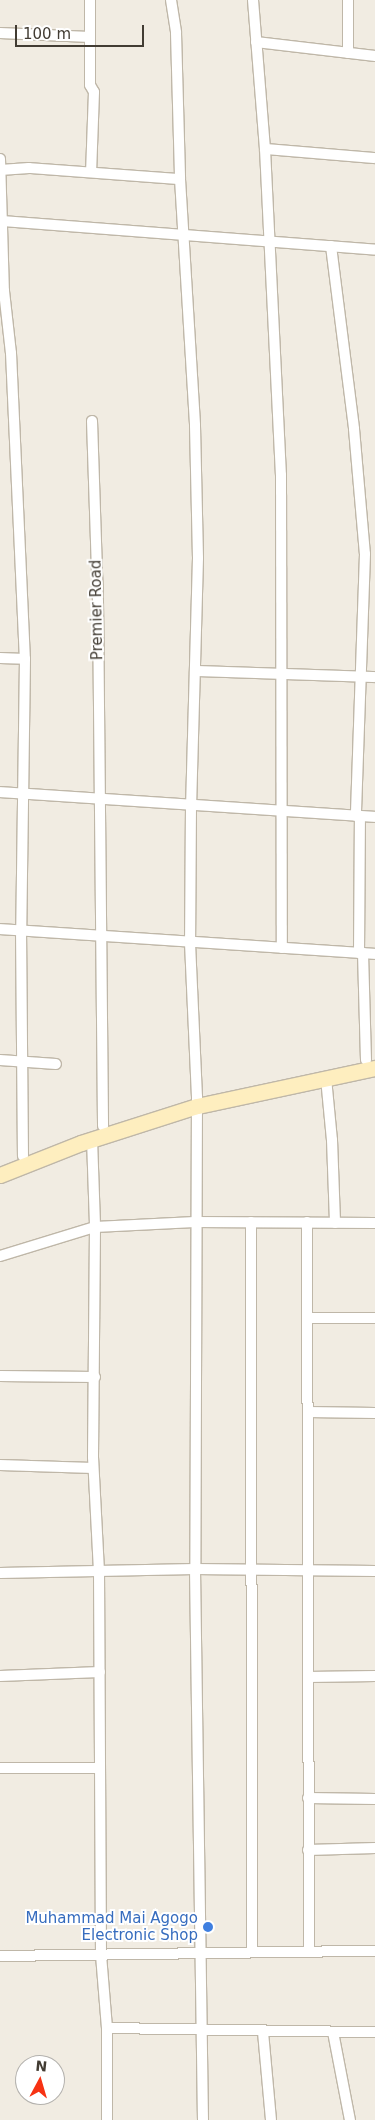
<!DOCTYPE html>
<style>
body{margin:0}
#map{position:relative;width:375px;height:2120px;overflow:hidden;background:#f1ece2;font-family:"DejaVu Sans",sans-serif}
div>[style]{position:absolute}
.roads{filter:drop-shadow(1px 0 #bfb7a8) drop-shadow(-1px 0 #bfb7a8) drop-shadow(0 1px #bfb7a8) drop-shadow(0 -1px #bfb7a8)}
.street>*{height:10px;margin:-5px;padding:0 5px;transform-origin:5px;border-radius:5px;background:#fff}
.secondary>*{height:15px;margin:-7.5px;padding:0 7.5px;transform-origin:7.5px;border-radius:7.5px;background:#feeebf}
.dots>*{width:14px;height:14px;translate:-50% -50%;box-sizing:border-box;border:2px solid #fff;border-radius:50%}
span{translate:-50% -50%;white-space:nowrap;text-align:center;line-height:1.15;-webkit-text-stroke:4px #fff;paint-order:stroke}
.street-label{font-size:15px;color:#423c33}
.shop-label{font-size:15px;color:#366cbe}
.right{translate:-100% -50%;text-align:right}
.north{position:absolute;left:15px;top:2055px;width:50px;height:50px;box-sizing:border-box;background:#fff;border:1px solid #b3b1ad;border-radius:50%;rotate:6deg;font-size:14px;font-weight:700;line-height:20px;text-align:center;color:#423c33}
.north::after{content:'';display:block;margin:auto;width:18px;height:22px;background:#f73213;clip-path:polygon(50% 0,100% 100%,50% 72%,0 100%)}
.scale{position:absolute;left:15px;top:25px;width:129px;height:22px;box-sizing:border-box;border:2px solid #423c33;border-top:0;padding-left:6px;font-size:15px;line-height:18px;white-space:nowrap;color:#423c33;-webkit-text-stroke:4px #fff;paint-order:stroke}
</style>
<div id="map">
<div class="roads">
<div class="street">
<i style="left:90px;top:0;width:85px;rotate:90deg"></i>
<i style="left:90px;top:85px;width:8px;rotate:60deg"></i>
<i style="left:94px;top:92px;width:80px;rotate:92.1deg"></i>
<i style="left:171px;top:0;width:33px;rotate:81deg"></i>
<i style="left:176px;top:33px;width:146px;rotate:88.4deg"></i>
<i style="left:180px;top:179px;width:247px;rotate:86.5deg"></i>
<i style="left:195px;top:426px;width:132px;rotate:88.7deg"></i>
<i style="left:198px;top:558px;width:248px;rotate:91.6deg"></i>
<i style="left:191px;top:806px;width:137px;rotate:90.4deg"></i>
<i style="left:190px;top:943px;width:154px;rotate:87.4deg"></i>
<i style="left:197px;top:1097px;width:472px;rotate:90.2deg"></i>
<i style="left:195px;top:1569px;width:551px;rotate:89.17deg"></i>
<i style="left:253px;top:0;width:149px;rotate:85.4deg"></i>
<i style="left:265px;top:149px;width:326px;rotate:87.2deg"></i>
<i style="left:281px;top:475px;width:473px;rotate:89.9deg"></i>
<i style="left:0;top:33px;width:90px;rotate:2.5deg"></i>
<i style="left:256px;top:42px;width:120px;rotate:6.7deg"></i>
<i style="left:348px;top:53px;width:53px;rotate:-90deg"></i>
<i style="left:265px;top:149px;width:110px;rotate:4.7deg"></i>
<i style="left:0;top:159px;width:132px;rotate:88.3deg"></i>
<i style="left:4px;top:291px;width:5px;rotate:143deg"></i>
<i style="left:0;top:170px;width:29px;rotate:-4deg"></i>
<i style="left:29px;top:168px;width:151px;rotate:4.2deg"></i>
<i style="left:2px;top:221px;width:374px;rotate:4.4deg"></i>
<i style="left:331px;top:246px;width:184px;rotate:82.8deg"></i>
<i style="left:354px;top:429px;width:125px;rotate:85deg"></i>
<i style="left:365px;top:554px;width:262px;rotate:92deg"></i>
<i style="left:4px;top:291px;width:62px;rotate:83.6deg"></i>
<i style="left:11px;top:353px;width:306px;rotate:87.4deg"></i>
<i style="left:25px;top:659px;width:270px;rotate:90.8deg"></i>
<i style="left:21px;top:929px;width:227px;rotate:89.5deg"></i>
<i style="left:92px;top:421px;width:181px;rotate:88.1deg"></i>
<i style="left:98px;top:602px;width:524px;rotate:89.45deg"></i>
<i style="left:0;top:658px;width:25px;rotate:2deg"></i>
<i style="left:195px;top:671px;width:180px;rotate:1.9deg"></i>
<i style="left:0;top:792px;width:376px;rotate:3.8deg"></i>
<i style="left:0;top:929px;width:376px;rotate:3.8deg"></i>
<i style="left:359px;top:953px;width:136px;rotate:-89.6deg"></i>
<i style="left:363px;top:953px;width:107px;rotate:88.4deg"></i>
<i style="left:0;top:1060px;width:56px;rotate:4.1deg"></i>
<i style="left:326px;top:1078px;width:62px;rotate:84.5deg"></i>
<i style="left:332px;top:1140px;width:83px;rotate:87.9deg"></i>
<i style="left:92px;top:1139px;width:88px;rotate:88deg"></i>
<i style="left:95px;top:1227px;width:230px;rotate:90.5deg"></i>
<i style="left:93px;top:1457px;width:114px;rotate:87deg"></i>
<i style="left:99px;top:1571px;width:384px;rotate:89.7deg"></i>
<i style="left:101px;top:1955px;width:73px;rotate:85.3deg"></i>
<i style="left:107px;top:2028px;width:92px;rotate:90deg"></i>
<i style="left:251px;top:1222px;width:730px;rotate:89.92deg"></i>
<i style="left:307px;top:1222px;width:729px;rotate:89.84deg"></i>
<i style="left:0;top:1256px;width:99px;rotate:-17deg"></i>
<i style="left:95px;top:1227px;width:100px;rotate:-2.9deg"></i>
<i style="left:195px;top:1222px;width:180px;rotate:0.3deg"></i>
<i style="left:307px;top:1318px;width:68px"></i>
<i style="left:0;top:1376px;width:95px;rotate:0.6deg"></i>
<i style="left:308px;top:1412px;width:67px;rotate:0.9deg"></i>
<i style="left:0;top:1465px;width:93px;rotate:1.8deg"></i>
<i style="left:0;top:1573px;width:195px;rotate:-1.2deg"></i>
<i style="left:195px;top:1569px;width:180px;rotate:0.6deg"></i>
<i style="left:0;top:1676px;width:100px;rotate:-2.3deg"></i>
<i style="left:308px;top:1677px;width:67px;rotate:-0.9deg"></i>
<i style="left:0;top:1768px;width:100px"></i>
<i style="left:308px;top:1798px;width:67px;rotate:0.9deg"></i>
<i style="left:308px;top:1850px;width:67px;rotate:-1.7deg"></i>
<i style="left:0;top:1956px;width:375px;rotate:-0.8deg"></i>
<i style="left:107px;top:2028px;width:268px;rotate:0.9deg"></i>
<i style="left:263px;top:2032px;width:88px;rotate:84.8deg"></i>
<i style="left:333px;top:2032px;width:90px;rotate:79.1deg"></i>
</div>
<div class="secondary">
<i style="left:0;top:1175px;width:87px;rotate:-21.6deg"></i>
<i style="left:81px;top:1143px;width:122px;rotate:-17.7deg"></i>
<i style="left:197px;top:1106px;width:182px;rotate:-12.1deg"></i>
</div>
</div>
<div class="dots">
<i style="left:208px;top:1927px;background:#3f7fe0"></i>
</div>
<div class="street-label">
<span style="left:97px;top:610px;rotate:-91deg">Premier Road</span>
</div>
<div class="shop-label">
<span class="right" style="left:198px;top:1927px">Muhammad Mai Agogo<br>Electronic Shop</span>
</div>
<div class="north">N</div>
<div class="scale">100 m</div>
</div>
